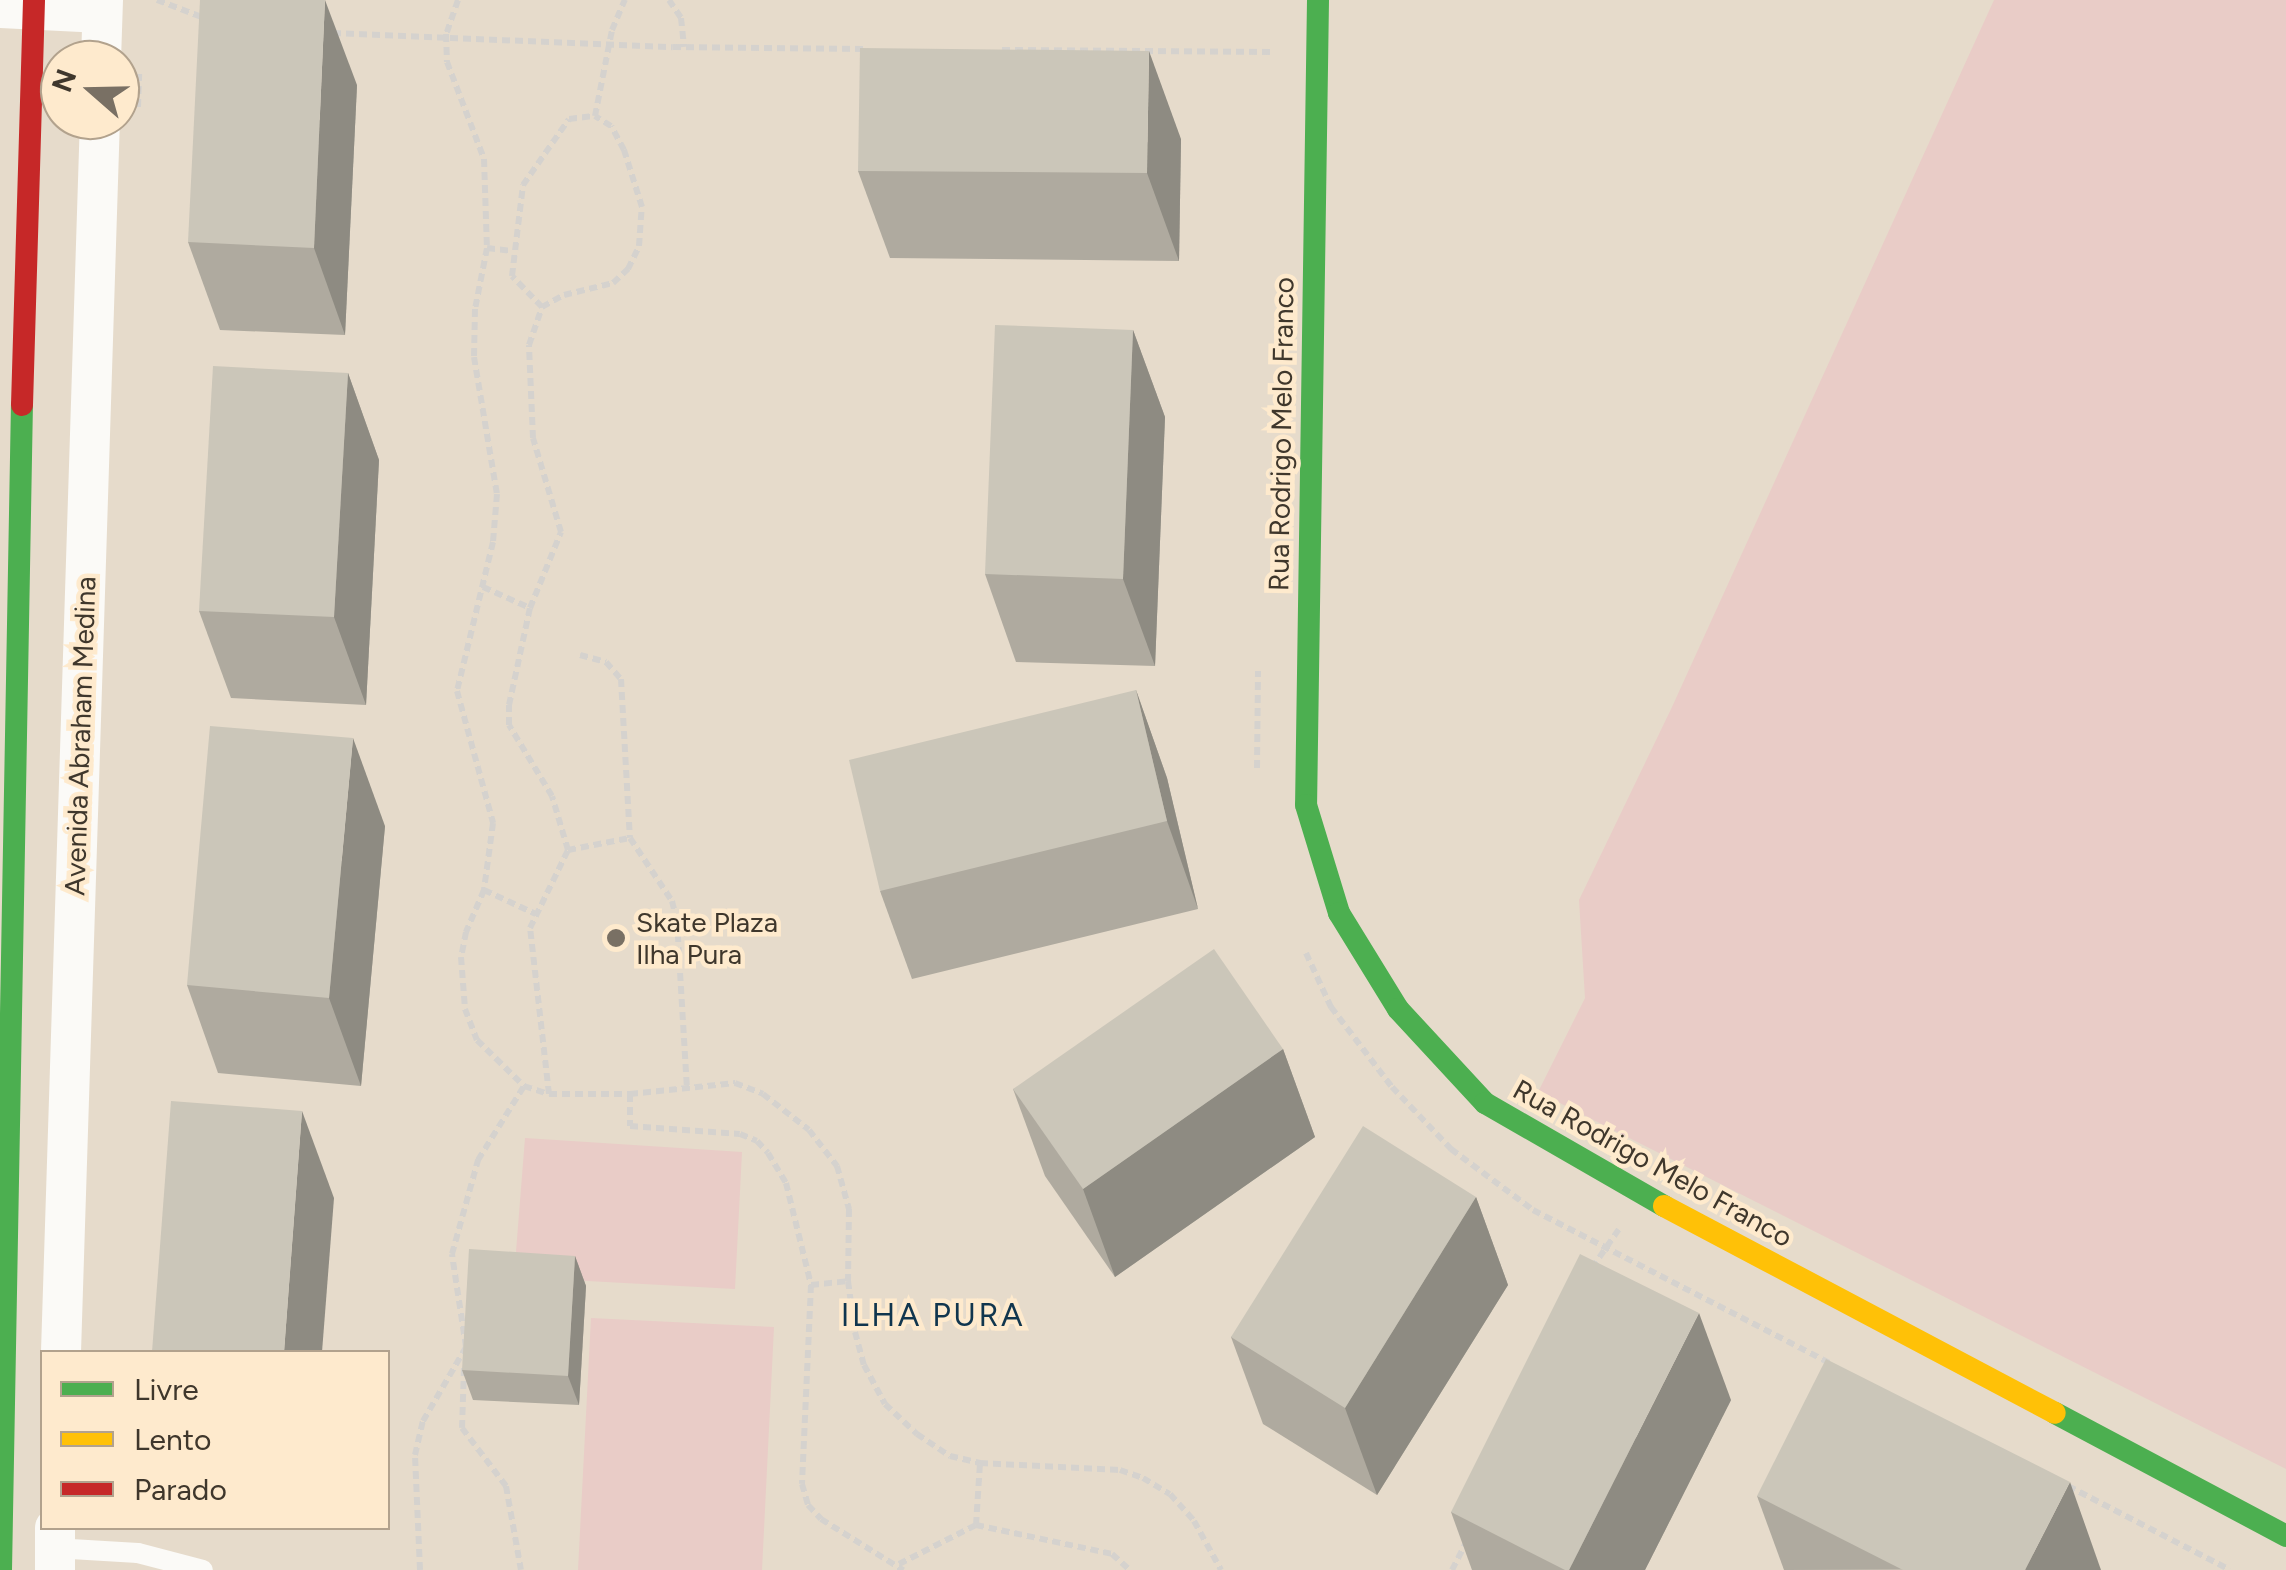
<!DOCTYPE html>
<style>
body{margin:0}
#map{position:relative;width:2286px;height:1570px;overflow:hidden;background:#e6dbcb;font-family:Figtree,sans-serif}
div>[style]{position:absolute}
.green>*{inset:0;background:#e9ccc7}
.path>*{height:6px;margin-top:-3px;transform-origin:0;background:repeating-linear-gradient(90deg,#d5d2ce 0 8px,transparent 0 13px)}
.lane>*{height:20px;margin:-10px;padding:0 10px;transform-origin:10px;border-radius:10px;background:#fbfaf7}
.street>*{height:40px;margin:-20px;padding:0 20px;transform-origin:20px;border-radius:20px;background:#fbfaf7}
.fast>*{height:22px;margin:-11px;padding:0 11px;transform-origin:11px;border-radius:11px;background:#4caf50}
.slow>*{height:22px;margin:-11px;padding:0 11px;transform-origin:11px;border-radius:11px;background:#ffc107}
.jam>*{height:22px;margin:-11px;padding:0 11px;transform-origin:11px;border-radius:11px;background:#c62828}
.wall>*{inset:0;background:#afaa9f}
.shaded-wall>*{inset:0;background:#8e8b82}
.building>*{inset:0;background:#cbc6b9}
.dots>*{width:28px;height:28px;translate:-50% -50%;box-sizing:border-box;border:5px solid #feeacd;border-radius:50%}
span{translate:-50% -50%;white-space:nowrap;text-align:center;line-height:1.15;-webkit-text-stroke:9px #feeacd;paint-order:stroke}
.street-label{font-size:28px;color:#3f372c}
.poi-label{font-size:28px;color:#3f372c}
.left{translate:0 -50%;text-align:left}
.quarter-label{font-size:32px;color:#11364e;letter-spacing:2.5px}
.legend{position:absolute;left:40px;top:1350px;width:350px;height:180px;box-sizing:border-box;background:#feeacd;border:2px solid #b2a28d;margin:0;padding:12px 18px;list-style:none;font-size:30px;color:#3f372c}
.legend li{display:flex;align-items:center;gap:20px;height:50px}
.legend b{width:50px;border:2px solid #b2a28d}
.north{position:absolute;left:40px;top:40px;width:100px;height:100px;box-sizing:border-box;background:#feeacd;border:2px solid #b2a28d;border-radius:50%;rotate:290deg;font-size:28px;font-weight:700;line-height:40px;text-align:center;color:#3f372c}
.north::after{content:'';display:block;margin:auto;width:35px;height:45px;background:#797064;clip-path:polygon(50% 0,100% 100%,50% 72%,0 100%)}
</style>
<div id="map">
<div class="green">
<i style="clip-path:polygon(1994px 0,2286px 0,2286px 1469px,1538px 1092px,1585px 998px,1579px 900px,1672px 707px)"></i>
<i style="clip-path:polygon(525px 1138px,742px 1152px,735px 1289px,514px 1277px)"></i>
<i style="clip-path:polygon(591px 1318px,774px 1327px,762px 1570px,578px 1570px)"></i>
</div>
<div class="path">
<i style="left:157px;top:0;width:53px;rotate:20.8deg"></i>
<i style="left:458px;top:0;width:36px;rotate:109deg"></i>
<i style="left:446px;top:34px;width:28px;rotate:88deg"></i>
<i style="left:447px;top:62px;width:104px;rotate:69.1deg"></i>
<i style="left:484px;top:159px;width:89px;rotate:88.1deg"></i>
<i style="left:487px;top:248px;width:62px;rotate:101.1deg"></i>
<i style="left:475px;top:309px;width:48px;rotate:91.2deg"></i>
<i style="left:474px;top:357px;width:139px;rotate:80.5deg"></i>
<i style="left:497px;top:494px;width:48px;rotate:94.8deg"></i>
<i style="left:493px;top:542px;width:153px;rotate:103.6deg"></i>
<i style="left:457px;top:691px;width:137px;rotate:74.7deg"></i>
<i style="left:493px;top:823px;width:68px;rotate:97.7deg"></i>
<i style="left:484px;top:890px;width:46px;rotate:113.2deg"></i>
<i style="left:466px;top:932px;width:25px;rotate:101deg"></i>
<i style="left:461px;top:957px;width:52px;rotate:85.6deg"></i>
<i style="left:465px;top:1009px;width:33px;rotate:69deg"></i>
<i style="left:477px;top:1040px;width:66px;rotate:44.4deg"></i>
<i style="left:524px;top:1086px;width:26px;rotate:18deg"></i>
<i style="left:549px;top:1094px;width:81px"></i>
<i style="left:630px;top:1094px;width:106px;rotate:-6deg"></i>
<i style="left:735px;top:1083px;width:30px;rotate:21deg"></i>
<i style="left:763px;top:1094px;width:58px;rotate:38deg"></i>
<i style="left:809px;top:1130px;width:46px;rotate:52.1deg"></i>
<i style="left:837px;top:1166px;width:45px;rotate:74.4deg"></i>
<i style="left:849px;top:1209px;width:72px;rotate:90.8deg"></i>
<i style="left:848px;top:1281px;width:51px;rotate:82.2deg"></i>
<i style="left:855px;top:1332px;width:34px;rotate:75deg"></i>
<i style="left:864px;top:1365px;width:44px;rotate:61.7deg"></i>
<i style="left:885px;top:1404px;width:44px;rotate:43.2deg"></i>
<i style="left:917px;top:1434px;width:40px;rotate:34deg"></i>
<i style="left:950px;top:1456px;width:31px;rotate:13deg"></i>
<i style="left:980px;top:1463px;width:140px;rotate:2.9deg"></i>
<i style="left:1120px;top:1470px;width:24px;rotate:19deg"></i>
<i style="left:1143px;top:1478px;width:31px;rotate:31deg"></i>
<i style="left:1170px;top:1494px;width:36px;rotate:48deg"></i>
<i style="left:1194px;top:1521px;width:56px;rotate:61.1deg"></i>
<i style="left:669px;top:0;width:22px;rotate:56deg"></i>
<i style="left:681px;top:18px;width:29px;rotate:84deg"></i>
<i style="left:333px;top:33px;width:340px;rotate:2.4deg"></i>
<i style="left:673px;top:47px;width:192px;rotate:0.6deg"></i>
<i style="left:1002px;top:50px;width:273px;rotate:0.4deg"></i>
<i style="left:138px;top:107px;width:33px;rotate:-88deg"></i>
<i style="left:487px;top:248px;width:26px;rotate:7deg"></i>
<i style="left:542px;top:307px;width:43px;rotate:-134.1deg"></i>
<i style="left:512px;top:276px;width:92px;rotate:-83.1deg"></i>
<i style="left:523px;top:185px;width:80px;rotate:-55.1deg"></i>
<i style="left:569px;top:119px;width:26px;rotate:-7deg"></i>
<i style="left:483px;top:587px;width:51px;rotate:24.1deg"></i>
<i style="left:580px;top:655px;width:27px;rotate:15deg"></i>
<i style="left:606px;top:662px;width:23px;rotate:49deg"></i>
<i style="left:621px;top:679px;width:159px;rotate:86.8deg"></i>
<i style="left:630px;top:838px;width:76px;rotate:56.3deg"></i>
<i style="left:672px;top:901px;width:21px;rotate:76deg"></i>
<i style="left:677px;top:921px;width:167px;rotate:86.6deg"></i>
<i style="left:1257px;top:768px;width:97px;rotate:-89.4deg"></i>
<i style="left:568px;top:850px;width:63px;rotate:-11deg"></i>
<i style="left:484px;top:890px;width:57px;rotate:24.8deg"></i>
<i style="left:1306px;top:953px;width:60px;rotate:65.2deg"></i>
<i style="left:1331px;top:1007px;width:101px;rotate:52.7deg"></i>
<i style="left:1392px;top:1087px;width:86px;rotate:46.4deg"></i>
<i style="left:1451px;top:1149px;width:102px;rotate:36.6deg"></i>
<i style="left:1533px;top:1210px;width:335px;rotate:27.3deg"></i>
<i style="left:549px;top:1094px;width:167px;rotate:-96.5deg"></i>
<i style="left:530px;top:928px;width:87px;rotate:-64deg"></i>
<i style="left:568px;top:850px;width:56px;rotate:-106.5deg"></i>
<i style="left:552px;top:796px;width:83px;rotate:-121.2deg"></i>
<i style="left:509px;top:725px;width:20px;rotate:-90deg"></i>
<i style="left:509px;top:705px;width:99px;rotate:-77.8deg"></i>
<i style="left:530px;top:608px;width:82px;rotate:-67.8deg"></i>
<i style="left:561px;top:532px;width:98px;rotate:-106.6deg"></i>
<i style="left:533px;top:438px;width:93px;rotate:-92.5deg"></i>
<i style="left:529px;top:345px;width:40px;rotate:-71.1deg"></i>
<i style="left:542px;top:307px;width:25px;rotate:-29deg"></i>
<i style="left:564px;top:295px;width:50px;rotate:-13.8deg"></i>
<i style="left:613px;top:283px;width:21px;rotate:-43deg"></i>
<i style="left:628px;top:269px;width:25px;rotate:-64deg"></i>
<i style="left:639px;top:246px;width:39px;rotate:-86deg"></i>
<i style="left:642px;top:207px;width:60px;rotate:-107.5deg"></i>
<i style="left:624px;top:150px;width:27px;rotate:-118deg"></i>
<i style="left:611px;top:126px;width:19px;rotate:-148deg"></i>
<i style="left:595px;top:116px;width:88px;rotate:-78.8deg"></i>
<i style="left:612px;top:30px;width:33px;rotate:-67deg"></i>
<i style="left:630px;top:1094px;width:32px;rotate:90deg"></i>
<i style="left:630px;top:1126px;width:110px;rotate:4.2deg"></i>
<i style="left:740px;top:1134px;width:18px;rotate:22deg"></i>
<i style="left:757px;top:1141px;width:16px;rotate:47deg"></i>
<i style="left:768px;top:1153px;width:35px;rotate:59deg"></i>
<i style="left:786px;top:1183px;width:105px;rotate:76.2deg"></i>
<i style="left:811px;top:1285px;width:199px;rotate:92.6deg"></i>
<i style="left:802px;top:1484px;width:22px;rotate:74deg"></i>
<i style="left:808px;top:1505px;width:19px;rotate:47deg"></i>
<i style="left:821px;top:1519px;width:97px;rotate:31.9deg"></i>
<i style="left:1592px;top:1268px;width:47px;rotate:-55.3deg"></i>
<i style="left:811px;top:1285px;width:37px;rotate:-6deg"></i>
<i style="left:464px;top:1368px;width:60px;rotate:91.9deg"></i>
<i style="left:462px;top:1428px;width:73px;rotate:52.8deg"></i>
<i style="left:506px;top:1486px;width:85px;rotate:79.9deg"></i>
<i style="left:2068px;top:1486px;width:182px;rotate:27.4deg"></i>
<i style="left:976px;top:1525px;width:139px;rotate:12deg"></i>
<i style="left:1112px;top:1554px;width:24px;rotate:42deg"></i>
<i style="left:899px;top:1564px;width:86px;rotate:-26.9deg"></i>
<i style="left:976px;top:1525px;width:62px;rotate:-86.3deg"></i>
<i style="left:420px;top:1570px;width:115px;rotate:-92.5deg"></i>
<i style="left:415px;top:1455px;width:35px;rotate:-77deg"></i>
<i style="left:423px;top:1421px;width:86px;rotate:-59.8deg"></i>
<i style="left:466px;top:1347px;width:94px;rotate:-98.6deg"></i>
<i style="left:452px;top:1254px;width:98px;rotate:-74.5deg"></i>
<i style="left:478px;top:1160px;width:87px;rotate:-58.1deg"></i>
<i style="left:1452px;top:1570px;width:30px;rotate:-63deg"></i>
</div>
<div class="lane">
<i style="left:54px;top:1548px;width:84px;rotate:3.4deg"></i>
<i style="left:138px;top:1553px;width:67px;rotate:14.7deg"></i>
</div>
<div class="street">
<i style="left:0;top:8px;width:102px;rotate:2.8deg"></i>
<i style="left:101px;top:60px;width:60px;rotate:-88.1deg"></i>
<i style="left:61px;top:1352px;width:1233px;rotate:-88.19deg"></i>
<i style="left:55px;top:1528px;width:42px;rotate:90deg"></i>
</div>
<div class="fast">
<i style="left:1318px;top:0;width:805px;rotate:90.85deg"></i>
<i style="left:1306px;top:805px;width:113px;rotate:73deg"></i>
<i style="left:1339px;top:913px;width:113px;rotate:58.4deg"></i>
<i style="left:1398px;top:1009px;width:128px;rotate:47.2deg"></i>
<i style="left:1485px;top:1103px;width:207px;rotate:29.9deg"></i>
<i style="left:2055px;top:1413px;width:262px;rotate:28deg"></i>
<i style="left:1px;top:1570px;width:1165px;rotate:-88.97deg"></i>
</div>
<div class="slow">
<i style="left:1664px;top:1206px;width:442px;rotate:27.9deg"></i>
</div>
<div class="jam">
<i style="left:22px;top:405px;width:405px;rotate:-88.3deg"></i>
</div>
<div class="wall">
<i style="clip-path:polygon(357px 85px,345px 335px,220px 330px,188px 242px)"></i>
<i style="clip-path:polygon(1181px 139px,1179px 261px,890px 258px,858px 171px)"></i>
<i style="clip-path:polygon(1133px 330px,1165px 417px,1155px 666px,1016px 662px,985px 574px)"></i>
<i style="clip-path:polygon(348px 373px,379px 460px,366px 705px,231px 698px,199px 611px)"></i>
<i style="clip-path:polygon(1136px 690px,1167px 778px,1198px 909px,912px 979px,880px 891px)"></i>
<i style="clip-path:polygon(385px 826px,361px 1086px,218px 1073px,187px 985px)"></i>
<i style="clip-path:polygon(1283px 1049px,1315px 1137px,1115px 1277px,1045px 1176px,1013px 1089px)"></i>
<i style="clip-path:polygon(1476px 1197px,1508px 1285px,1377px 1495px,1263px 1424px,1231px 1337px)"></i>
<i style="clip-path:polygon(575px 1256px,586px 1286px,579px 1405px,473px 1400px,462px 1370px)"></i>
<i style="clip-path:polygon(1731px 1400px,1645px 1570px,1472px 1570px,1451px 1512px)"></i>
<i style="clip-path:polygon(1757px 1496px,2101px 1569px,1784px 1570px)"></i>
</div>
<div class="shaded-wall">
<i style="clip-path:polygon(325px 0,357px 85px,345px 335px,314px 248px)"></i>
<i style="clip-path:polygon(1149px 51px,1181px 139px,1179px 261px,1147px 173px)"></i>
<i style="clip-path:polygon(1133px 330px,1165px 417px,1155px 666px,1123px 579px)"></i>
<i style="clip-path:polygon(348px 373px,379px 460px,366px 705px,334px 617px)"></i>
<i style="clip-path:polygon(1136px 690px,1167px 778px,1198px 909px,1167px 821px)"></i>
<i style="clip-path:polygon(353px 738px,385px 826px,361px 1086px,329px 998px)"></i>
<i style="clip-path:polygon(1283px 1049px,1315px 1137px,1115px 1277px,1083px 1189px)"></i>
<i style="clip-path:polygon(302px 1111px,334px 1198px,322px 1352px,284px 1352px)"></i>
<i style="clip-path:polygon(1476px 1197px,1508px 1285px,1377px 1495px,1345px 1408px)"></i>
<i style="clip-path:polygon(575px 1256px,586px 1286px,579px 1405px,568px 1376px)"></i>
<i style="clip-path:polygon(1699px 1313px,1731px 1400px,1645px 1570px,1569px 1570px)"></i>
<i style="clip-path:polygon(2070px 1482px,2101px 1570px,2025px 1570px)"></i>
</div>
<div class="building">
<i style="clip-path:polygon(200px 0,325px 0,314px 248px,188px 242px)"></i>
<i style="clip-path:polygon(860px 48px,1149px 51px,1147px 173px,858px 171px)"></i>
<i style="clip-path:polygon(995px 325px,1133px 330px,1123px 579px,985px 574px)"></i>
<i style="clip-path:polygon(213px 366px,348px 373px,334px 617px,199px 611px)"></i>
<i style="clip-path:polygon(1136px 690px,1167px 821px,880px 891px,849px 760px)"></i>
<i style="clip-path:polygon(210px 726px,353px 738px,329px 998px,187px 985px)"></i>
<i style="clip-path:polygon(1214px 949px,1283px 1049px,1083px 1189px,1013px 1089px)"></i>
<i style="clip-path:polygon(171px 1101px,302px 1111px,284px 1352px,152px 1352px)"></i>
<i style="clip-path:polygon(1363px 1126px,1476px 1197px,1345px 1408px,1231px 1337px)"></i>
<i style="clip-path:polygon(469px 1249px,575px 1256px,568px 1376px,462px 1370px)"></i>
<i style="clip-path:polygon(1580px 1254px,1699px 1313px,1569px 1570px,1565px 1570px,1451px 1512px)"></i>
<i style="clip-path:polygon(1826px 1359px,2070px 1482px,2025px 1570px,1903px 1570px,1757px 1496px)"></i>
</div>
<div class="dots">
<i style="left:616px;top:938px;background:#797064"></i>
</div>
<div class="street-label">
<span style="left:1281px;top:434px;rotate:-89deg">Rua Rodrigo Melo Franco</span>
<span style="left:80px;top:736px;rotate:-88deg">Avenida Abraham Medina</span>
<span style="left:1653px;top:1163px;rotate:29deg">Rua Rodrigo Melo Franco</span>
</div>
<div class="poi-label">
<span class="left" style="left:636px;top:938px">Skate Plaza<br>Ilha Pura</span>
</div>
<div class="quarter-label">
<span style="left:933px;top:1315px">ILHA PURA</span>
</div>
<ul class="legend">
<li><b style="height:12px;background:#4caf50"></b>Livre</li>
<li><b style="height:12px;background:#ffc107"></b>Lento</li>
<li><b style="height:12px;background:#c62828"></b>Parado</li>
</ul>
<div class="north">N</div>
</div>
